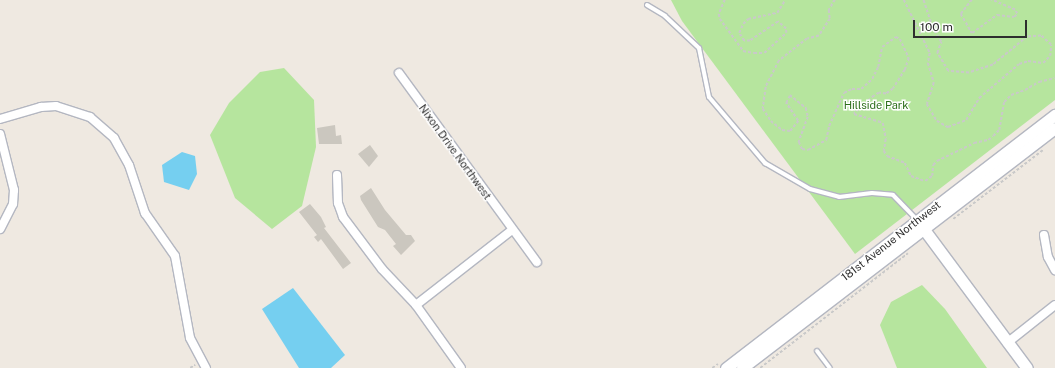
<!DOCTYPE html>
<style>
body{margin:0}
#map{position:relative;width:1055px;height:368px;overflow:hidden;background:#efe9e1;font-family:"Public Sans",sans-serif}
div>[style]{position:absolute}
.green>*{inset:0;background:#b6e59e}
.water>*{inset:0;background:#75cff0}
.building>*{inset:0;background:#cbc7bf}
.path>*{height:1.5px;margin-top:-0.75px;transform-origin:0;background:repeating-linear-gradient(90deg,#c9c9c9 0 3px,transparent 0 5px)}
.roads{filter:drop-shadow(1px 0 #b4b7c1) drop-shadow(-1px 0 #b4b7c1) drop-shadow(0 1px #b4b7c1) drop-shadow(0 -1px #b4b7c1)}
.lane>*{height:4px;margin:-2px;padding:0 2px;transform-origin:2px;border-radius:2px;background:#fff}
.street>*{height:8px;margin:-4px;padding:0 4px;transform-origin:4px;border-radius:4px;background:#fff}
.secondary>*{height:11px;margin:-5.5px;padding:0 5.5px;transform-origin:5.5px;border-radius:5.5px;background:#fff}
span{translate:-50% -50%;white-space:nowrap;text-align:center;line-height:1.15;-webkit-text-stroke:3px #fff;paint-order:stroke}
.park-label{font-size:11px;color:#2c6e1b}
.street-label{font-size:11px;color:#2e2e2e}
.scale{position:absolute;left:913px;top:20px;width:114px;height:18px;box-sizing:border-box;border:2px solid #2e2e2e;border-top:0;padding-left:5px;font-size:12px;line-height:14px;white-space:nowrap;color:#2e2e2e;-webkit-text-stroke:3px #fff;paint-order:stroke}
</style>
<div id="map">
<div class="green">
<i style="clip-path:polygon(671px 0,1055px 0,1055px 100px,855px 254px,682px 21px)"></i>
<i style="clip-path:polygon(284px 68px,314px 100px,316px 147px,302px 206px,272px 229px,235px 198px,210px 135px,229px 103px,260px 72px)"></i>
<i style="clip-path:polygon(922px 285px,945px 309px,987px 368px,897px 368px,880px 325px,891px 302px)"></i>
</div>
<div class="water">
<i style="clip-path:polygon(182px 152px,195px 156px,197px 174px,189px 190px,164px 182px,162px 165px)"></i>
<i style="clip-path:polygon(293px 288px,345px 355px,331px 368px,299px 368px,262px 309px)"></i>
</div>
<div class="building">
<i style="clip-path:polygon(335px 125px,336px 136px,341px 135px,342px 144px,319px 144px,317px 128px)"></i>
<i style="clip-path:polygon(370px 145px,378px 156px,369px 167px,358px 154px)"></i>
<i style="clip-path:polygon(371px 188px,385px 210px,406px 235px,411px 235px,415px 241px,401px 255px,393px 246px,396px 244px,385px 230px,378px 227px,361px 200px,360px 196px)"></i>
<i style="clip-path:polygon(310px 204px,321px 217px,326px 227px,324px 228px,351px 263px,343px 269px,321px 239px,318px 242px,314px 237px,317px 235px,299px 212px)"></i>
</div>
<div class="path">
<i style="left:725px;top:0;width:15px;rotate:113deg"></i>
<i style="left:719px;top:14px;width:5px;rotate:79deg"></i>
<i style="left:720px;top:19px;width:39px;rotate:54deg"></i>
<i style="left:743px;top:51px;width:11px;rotate:10deg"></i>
<i style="left:754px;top:53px;width:10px"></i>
<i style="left:764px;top:53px;width:30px;rotate:-42deg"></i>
<i style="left:786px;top:33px;width:4px;rotate:-90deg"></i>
<i style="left:786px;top:29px;width:11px;rotate:-139deg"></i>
<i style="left:778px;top:22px;width:34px;rotate:146deg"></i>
<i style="left:750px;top:41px;width:6px;rotate:180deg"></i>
<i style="left:744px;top:41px;width:9px;rotate:-122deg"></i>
<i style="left:739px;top:33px;width:10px;rotate:-66deg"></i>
<i style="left:743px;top:24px;width:7px;rotate:-45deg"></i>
<i style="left:748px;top:19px;width:30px;rotate:-12deg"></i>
<i style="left:777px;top:13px;width:15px;rotate:-58deg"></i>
<i style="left:835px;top:0;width:12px;rotate:121deg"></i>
<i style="left:829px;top:10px;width:9px;rotate:84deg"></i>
<i style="left:830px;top:19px;width:20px;rotate:123deg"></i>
<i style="left:819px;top:36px;width:12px;rotate:166deg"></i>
<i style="left:807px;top:39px;width:36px;rotate:142deg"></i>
<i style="left:779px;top:61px;width:29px;rotate:117deg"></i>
<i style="left:766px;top:87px;width:22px;rotate:98deg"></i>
<i style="left:763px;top:109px;width:14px;rotate:56deg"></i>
<i style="left:771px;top:121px;width:14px;rotate:39deg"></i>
<i style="left:782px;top:130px;width:8px;rotate:7deg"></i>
<i style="left:790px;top:131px;width:13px;rotate:-51deg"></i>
<i style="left:798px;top:121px;width:22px;rotate:-124deg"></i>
<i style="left:786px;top:103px;width:9px;rotate:-63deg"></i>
<i style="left:790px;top:95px;width:21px;rotate:39deg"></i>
<i style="left:806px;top:108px;width:9px;rotate:77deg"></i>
<i style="left:808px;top:117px;width:27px;rotate:110deg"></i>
<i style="left:799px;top:142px;width:8px;rotate:67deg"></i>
<i style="left:802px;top:149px;width:6px;rotate:9deg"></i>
<i style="left:808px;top:150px;width:21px;rotate:-29deg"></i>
<i style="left:826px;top:140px;width:14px;rotate:-78deg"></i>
<i style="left:829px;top:126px;width:36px;rotate:-66deg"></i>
<i style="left:844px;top:93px;width:9px;rotate:-27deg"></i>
<i style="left:852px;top:89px;width:9px"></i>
<i style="left:861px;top:89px;width:15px;rotate:-42deg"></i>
<i style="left:872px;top:79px;width:13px;rotate:-63deg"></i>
<i style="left:878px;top:67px;width:20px;rotate:-79deg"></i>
<i style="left:882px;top:47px;width:17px;rotate:-36deg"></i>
<i style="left:896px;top:37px;width:4px;rotate:27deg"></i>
<i style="left:900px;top:39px;width:21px;rotate:65deg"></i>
<i style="left:909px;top:58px;width:13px;rotate:108deg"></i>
<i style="left:905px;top:70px;width:22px;rotate:122deg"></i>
<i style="left:893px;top:89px;width:9px;rotate:144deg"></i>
<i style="left:886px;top:94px;width:7px;rotate:-172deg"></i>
<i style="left:879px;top:93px;width:6px;rotate:149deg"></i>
<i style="left:874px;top:96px;width:27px;rotate:138deg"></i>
<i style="left:854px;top:114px;width:30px;rotate:17deg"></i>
<i style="left:883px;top:123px;width:16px;rotate:79deg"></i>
<i style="left:886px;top:139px;width:12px;rotate:99deg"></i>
<i style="left:884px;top:151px;width:6px;rotate:59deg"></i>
<i style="left:887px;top:156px;width:19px;rotate:21deg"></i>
<i style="left:905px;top:163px;width:14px;rotate:65deg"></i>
<i style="left:911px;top:176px;width:15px;rotate:20deg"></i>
<i style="left:925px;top:181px;width:9px;rotate:-36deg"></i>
<i style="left:932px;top:176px;width:11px;rotate:-85deg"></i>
<i style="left:933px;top:165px;width:6px;rotate:-45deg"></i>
<i style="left:937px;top:161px;width:41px;rotate:-25.9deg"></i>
<i style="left:974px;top:143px;width:14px;rotate:-12deg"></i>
<i style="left:988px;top:140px;width:6px;rotate:-39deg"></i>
<i style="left:993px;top:136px;width:8px;rotate:-45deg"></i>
<i style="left:999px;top:130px;width:28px;rotate:-80deg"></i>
<i style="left:1004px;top:102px;width:10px;rotate:-45deg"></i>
<i style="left:1011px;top:95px;width:15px;rotate:-20deg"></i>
<i style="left:1025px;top:90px;width:16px;rotate:-30deg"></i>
<i style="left:1039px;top:82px;width:16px;rotate:-14deg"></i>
<i style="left:904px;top:0;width:59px;rotate:63.9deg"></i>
<i style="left:930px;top:53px;width:10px;rotate:101deg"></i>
<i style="left:928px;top:63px;width:21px;rotate:73deg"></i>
<i style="left:934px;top:83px;width:22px;rotate:108deg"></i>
<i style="left:927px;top:104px;width:20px;rotate:60deg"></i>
<i style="left:937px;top:121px;width:13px;rotate:29deg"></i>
<i style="left:948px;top:127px;width:19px;rotate:-21deg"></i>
<i style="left:966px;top:120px;width:26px;rotate:-59deg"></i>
<i style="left:979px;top:98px;width:52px;rotate:-40.4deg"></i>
<i style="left:1019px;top:64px;width:9px;rotate:-18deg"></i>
<i style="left:1028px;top:61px;width:15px;rotate:8deg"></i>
<i style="left:1043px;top:63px;width:10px;rotate:-45deg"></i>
<i style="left:1050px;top:56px;width:11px;rotate:-85deg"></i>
<i style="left:1051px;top:45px;width:13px;rotate:-138deg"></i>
<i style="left:1041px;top:36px;width:14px;rotate:176deg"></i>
<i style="left:1027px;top:37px;width:44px;rotate:140.5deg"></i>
<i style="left:993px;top:65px;width:25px;rotate:162deg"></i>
<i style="left:969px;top:73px;width:21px;rotate:-175deg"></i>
<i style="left:948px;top:71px;width:21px;rotate:-121deg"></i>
<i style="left:937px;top:53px;width:12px;rotate:-70deg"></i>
<i style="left:941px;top:42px;width:17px;rotate:-121deg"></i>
<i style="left:932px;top:27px;width:28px;rotate:-108deg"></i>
<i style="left:972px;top:0;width:18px;rotate:128deg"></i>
<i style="left:961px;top:14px;width:22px;rotate:60deg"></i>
<i style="left:972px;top:33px;width:31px;rotate:-36deg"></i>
<i style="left:997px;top:15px;width:17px;rotate:7deg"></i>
<i style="left:1014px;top:17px;width:4px;rotate:-45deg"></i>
<i style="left:1017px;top:14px;width:4px;rotate:-117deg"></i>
<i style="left:1015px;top:10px;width:26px;rotate:-157deg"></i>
<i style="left:953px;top:219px;width:113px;rotate:-37.5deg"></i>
<i style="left:190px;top:368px;width:6px;rotate:-31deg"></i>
<i style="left:712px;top:368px;width:7px;rotate:-34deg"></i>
<i style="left:760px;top:368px;width:187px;rotate:-37.8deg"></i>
</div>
<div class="roads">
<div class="lane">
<i style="left:647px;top:5px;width:21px;rotate:31deg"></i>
<i style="left:665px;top:16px;width:47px;rotate:43.3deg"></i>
<i style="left:699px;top:48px;width:50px;rotate:78.5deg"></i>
<i style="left:709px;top:97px;width:87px;rotate:49.7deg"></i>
<i style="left:765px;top:163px;width:52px;rotate:30deg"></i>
<i style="left:810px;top:189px;width:30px;rotate:15deg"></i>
<i style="left:839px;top:197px;width:33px;rotate:-7deg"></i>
<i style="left:872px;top:193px;width:21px;rotate:5deg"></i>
<i style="left:893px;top:195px;width:35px;rotate:46deg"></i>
<i style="left:817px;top:351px;width:21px;rotate:53deg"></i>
</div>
<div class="street">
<i style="left:399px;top:73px;width:234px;rotate:53.9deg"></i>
<i style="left:0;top:119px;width:43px;rotate:-16.3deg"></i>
<i style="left:41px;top:107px;width:15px;rotate:-4deg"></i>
<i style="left:56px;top:106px;width:36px;rotate:18deg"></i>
<i style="left:90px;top:117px;width:32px;rotate:41deg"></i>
<i style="left:114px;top:138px;width:31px;rotate:61deg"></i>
<i style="left:129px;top:165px;width:51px;rotate:71.6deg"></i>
<i style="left:145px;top:213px;width:52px;rotate:55.1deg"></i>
<i style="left:175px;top:256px;width:83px;rotate:79.6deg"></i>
<i style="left:190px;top:338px;width:34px;rotate:62deg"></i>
<i style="left:0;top:134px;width:58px;rotate:76deg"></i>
<i style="left:14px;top:190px;width:14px;rotate:94deg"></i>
<i style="left:13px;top:204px;width:28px;rotate:117deg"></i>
<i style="left:337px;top:175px;width:28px;rotate:88deg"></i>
<i style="left:338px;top:203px;width:15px;rotate:70deg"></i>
<i style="left:343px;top:217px;width:65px;rotate:53.1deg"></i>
<i style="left:382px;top:269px;width:50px;rotate:46.6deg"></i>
<i style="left:416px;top:305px;width:77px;rotate:54.5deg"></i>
<i style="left:1044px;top:235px;width:22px;rotate:80deg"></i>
<i style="left:1048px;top:257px;width:15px;rotate:62deg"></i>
<i style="left:416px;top:305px;width:122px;rotate:-38deg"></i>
<i style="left:1007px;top:343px;width:61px;rotate:-38.4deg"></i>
</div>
<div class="secondary">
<i style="left:920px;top:224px;width:179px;rotate:53.4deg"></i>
<i style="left:726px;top:368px;width:415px;rotate:-37.6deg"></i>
<i style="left:742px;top:368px;width:394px;rotate:-37.5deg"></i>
</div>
</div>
<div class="park-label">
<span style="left:876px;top:105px">Hillside Park</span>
</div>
<div class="street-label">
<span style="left:455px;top:152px;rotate:54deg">Nixon Drive Northwest</span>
<span style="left:891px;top:241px;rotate:-38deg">181st Avenue Northwest</span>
</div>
<div class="scale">100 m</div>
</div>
